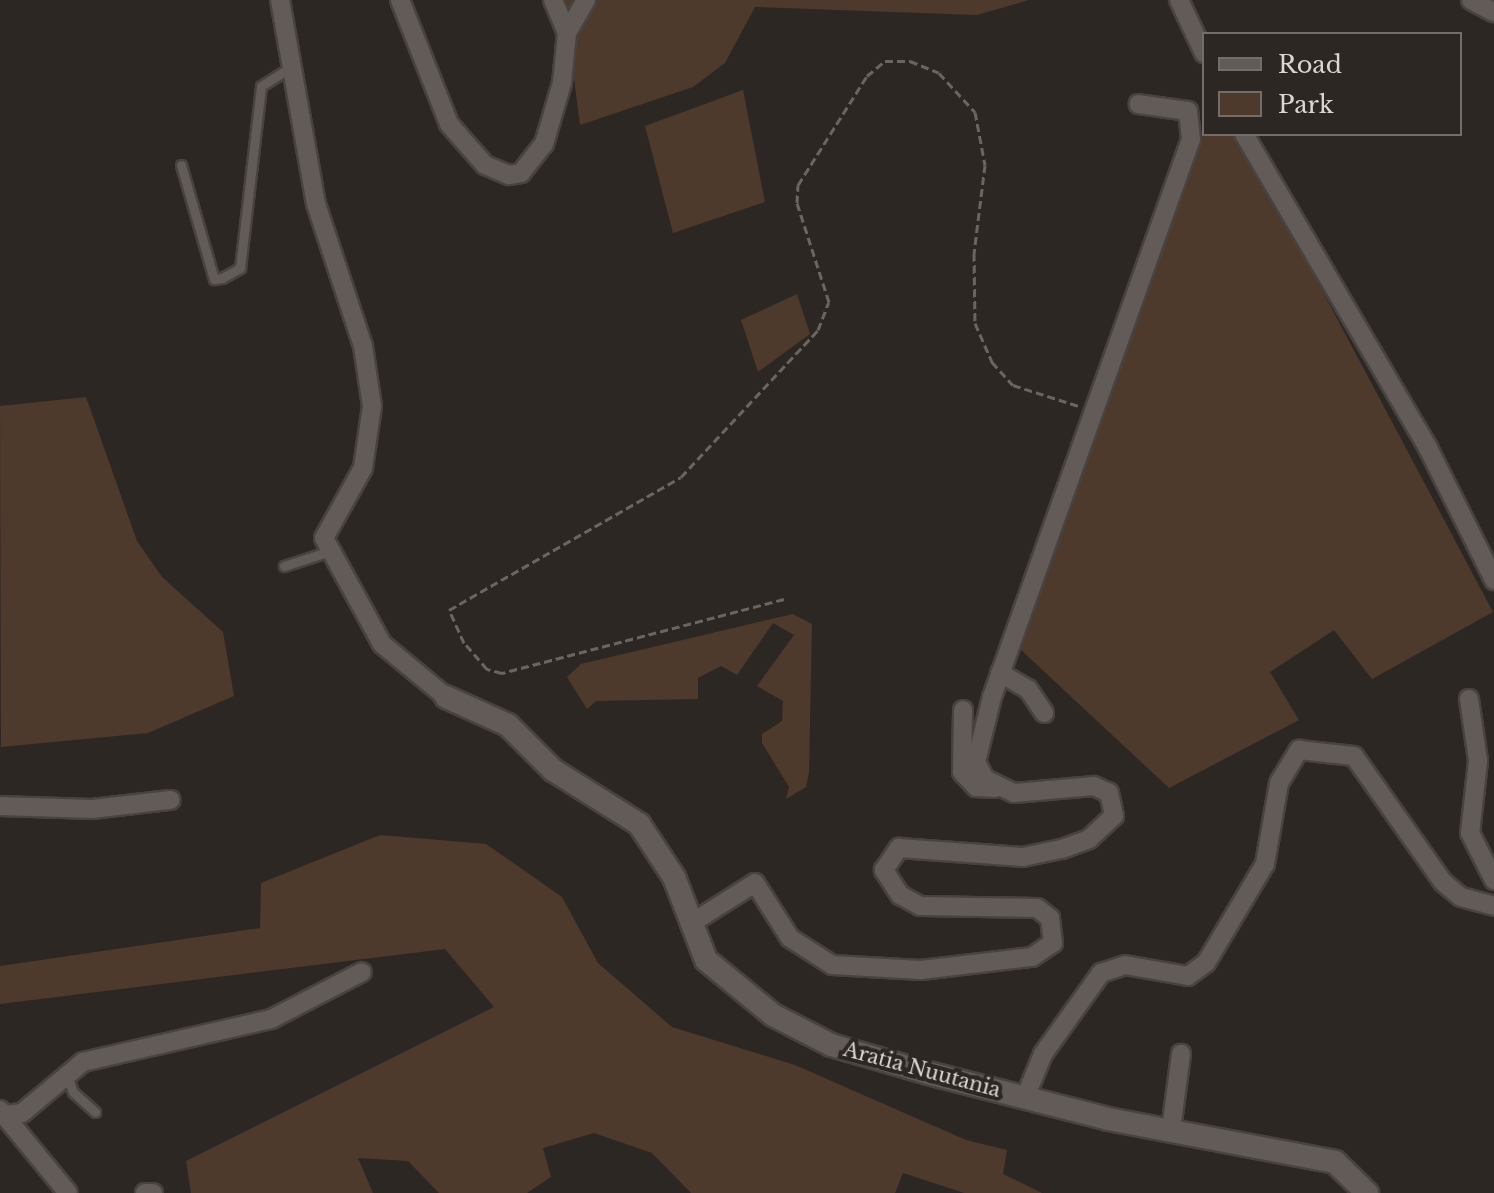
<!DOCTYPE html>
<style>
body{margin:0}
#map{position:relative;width:1494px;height:1193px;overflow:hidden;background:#2d2724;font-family:"Libre Baskerville",serif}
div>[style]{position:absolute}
.green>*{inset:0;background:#4e392d}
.path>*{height:3px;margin-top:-1.5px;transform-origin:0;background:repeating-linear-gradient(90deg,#6a6562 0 8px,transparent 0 12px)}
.roads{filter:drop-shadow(2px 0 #484340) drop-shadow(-2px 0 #484340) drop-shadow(0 2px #484340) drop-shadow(0 -2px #484340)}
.service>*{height:9px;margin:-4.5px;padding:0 4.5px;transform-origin:4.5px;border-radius:4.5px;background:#625b57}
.minor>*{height:18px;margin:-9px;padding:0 9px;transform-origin:9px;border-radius:9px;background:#625b57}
.tertiary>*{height:22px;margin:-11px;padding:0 11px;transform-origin:11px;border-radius:11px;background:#625b57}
span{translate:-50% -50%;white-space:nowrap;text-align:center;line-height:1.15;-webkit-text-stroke:8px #2d2724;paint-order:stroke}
.street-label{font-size:20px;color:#dad6d3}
.legend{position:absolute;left:1202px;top:32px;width:260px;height:104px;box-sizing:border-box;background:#2d2724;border:2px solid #726d6a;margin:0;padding:10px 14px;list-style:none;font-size:24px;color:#dad6d3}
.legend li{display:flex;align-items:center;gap:16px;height:40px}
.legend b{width:40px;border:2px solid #726d6a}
</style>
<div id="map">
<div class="green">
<i style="clip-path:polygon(564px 0,1029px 0,977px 15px,755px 7px,725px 63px,693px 87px,580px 125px)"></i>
<i style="clip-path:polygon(743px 90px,765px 202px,673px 233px,645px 126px)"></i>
<i style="clip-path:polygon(1204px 129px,1239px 134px,1493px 612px,1372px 679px,1334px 630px,1270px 672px,1299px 720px,1169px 788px,1020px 649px)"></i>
<i style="clip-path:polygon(797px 294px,810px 334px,758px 372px,741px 320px)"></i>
<i style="clip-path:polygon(86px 397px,137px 541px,162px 577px,223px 632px,234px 696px,148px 733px,1px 747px,0 406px)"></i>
<i style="clip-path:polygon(793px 614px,812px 624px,809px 772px,806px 787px,786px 799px,789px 787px,762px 743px,762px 734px,782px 721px,783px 701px,757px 686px,794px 635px,773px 623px,737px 675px,721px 666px,698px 678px,698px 699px,596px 701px,587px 709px,567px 677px,581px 664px)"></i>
<i style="clip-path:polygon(380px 835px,486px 844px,562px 897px,598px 963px,672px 1027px,795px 1065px,966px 1140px,1007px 1150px,1003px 1174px,1042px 1193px,964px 1193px,903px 1173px,895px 1193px,691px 1193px,652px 1153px,594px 1133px,543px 1148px,551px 1177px,527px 1193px,439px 1193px,408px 1161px,358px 1158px,373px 1193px,191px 1193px,186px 1161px,494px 1007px,445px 949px,0 1004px,0 966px,260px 928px,261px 883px)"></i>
</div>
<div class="path">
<i style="left:784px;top:599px;width:292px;rotate:165.3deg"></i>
<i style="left:502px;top:673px;width:16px;rotate:-165deg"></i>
<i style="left:487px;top:669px;width:35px;rotate:-131deg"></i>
<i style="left:464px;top:643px;width:36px;rotate:-114deg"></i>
<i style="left:449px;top:610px;width:267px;rotate:-29.8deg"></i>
<i style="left:681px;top:477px;width:201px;rotate:-47deg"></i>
<i style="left:818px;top:330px;width:30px;rotate:-69deg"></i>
<i style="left:829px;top:302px;width:104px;rotate:-107.9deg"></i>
<i style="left:797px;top:203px;width:18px;rotate:-87deg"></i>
<i style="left:798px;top:185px;width:129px;rotate:-57.7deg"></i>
<i style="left:867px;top:76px;width:23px;rotate:-40deg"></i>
<i style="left:885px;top:61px;width:25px"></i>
<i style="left:910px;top:61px;width:31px;rotate:22deg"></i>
<i style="left:939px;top:73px;width:53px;rotate:47.3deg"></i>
<i style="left:975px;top:112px;width:54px;rotate:79.3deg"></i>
<i style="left:985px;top:165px;width:89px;rotate:97.1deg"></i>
<i style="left:974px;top:253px;width:70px;rotate:89.2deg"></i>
<i style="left:975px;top:323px;width:43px;rotate:66.4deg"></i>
<i style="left:992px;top:362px;width:31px;rotate:48deg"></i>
<i style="left:1013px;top:385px;width:69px;rotate:17.7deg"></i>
</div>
<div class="roads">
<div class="service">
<i style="left:181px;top:165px;width:119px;rotate:73.9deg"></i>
<i style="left:214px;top:279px;width:8px;rotate:-7deg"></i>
<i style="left:222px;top:278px;width:21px;rotate:-29deg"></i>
<i style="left:240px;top:268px;width:183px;rotate:-83.4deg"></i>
<i style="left:261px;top:86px;width:38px;rotate:-32deg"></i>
<i style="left:284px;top:566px;width:48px;rotate:-18.1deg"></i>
<i style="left:67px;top:1075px;width:18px;rotate:71deg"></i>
<i style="left:73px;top:1092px;width:30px;rotate:42deg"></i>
</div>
<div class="minor">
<i style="left:280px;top:0;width:207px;rotate:80deg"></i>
<i style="left:316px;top:204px;width:150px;rotate:71.7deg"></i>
<i style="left:363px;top:346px;width:61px;rotate:81.5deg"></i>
<i style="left:372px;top:406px;width:63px;rotate:98.3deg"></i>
<i style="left:363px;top:468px;width:80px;rotate:119.1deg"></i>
<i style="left:324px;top:538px;width:121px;rotate:61.3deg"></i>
<i style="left:382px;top:644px;width:83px;rotate:39.6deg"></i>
<i style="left:400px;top:0;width:133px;rotate:68.4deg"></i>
<i style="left:449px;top:124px;width:55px;rotate:48.7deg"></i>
<i style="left:485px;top:165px;width:26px;rotate:23deg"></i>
<i style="left:509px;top:175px;width:12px;rotate:-9deg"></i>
<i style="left:521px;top:173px;width:37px;rotate:-52deg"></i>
<i style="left:544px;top:144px;width:64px;rotate:-73.6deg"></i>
<i style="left:562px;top:83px;width:50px;rotate:-84.3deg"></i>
<i style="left:567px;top:33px;width:38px;rotate:-60deg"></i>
<i style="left:553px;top:0;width:36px;rotate:67deg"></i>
<i style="left:1179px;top:0;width:59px;rotate:64.7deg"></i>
<i style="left:1471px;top:0;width:26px;rotate:28deg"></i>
<i style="left:1244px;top:134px;width:364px;rotate:59.6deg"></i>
<i style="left:1428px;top:448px;width:148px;rotate:63.4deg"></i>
<i style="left:1000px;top:673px;width:32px;rotate:30deg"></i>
<i style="left:1028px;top:689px;width:29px;rotate:56deg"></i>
<i style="left:1469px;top:699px;width:63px;rotate:81.7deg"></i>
<i style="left:1478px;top:761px;width:72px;rotate:96.3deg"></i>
<i style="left:1470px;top:833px;width:53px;rotate:62.9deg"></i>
<i style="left:963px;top:710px;width:62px;rotate:90.9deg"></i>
<i style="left:962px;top:772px;width:21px;rotate:47deg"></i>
<i style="left:976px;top:787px;width:19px;rotate:3deg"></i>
<i style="left:0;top:806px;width:92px;rotate:1.9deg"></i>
<i style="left:92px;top:809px;width:79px;rotate:-6.6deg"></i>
<i style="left:690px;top:924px;width:77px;rotate:-32.2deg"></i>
<i style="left:755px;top:883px;width:65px;rotate:57.5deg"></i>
<i style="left:790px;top:938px;width:50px;rotate:32.7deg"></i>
<i style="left:832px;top:965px;width:89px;rotate:3.2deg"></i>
<i style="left:921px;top:970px;width:112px;rotate:-6.7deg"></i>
<i style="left:1032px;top:957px;width:25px;rotate:-34deg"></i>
<i style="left:1053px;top:943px;width:25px;rotate:-97deg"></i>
<i style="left:1050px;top:918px;width:16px;rotate:-142deg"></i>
<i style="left:1037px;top:908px;width:117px;rotate:-179deg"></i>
<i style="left:920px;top:906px;width:23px;rotate:-151deg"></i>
<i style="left:900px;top:895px;width:30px;rotate:-123deg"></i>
<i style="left:884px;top:870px;width:27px;rotate:-56deg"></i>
<i style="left:899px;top:848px;width:124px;rotate:4.2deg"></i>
<i style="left:1023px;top:857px;width:40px;rotate:-12deg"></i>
<i style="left:1062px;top:849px;width:29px;rotate:-20deg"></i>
<i style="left:1089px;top:839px;width:34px;rotate:-43deg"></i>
<i style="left:1114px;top:816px;width:24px;rotate:-102deg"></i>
<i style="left:1109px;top:793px;width:17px;rotate:-155deg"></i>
<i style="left:1094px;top:786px;width:80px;rotate:175deg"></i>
<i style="left:1014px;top:793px;width:32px;rotate:-154deg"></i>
<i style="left:985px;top:779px;width:19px;rotate:-118deg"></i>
<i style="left:976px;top:762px;width:67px;rotate:-76.2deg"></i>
<i style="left:992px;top:697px;width:592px;rotate:-70.37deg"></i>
<i style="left:1191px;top:139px;width:28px;rotate:-96deg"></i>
<i style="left:1188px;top:111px;width:50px;rotate:-172deg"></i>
<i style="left:1025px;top:1098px;width:48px;rotate:-67.8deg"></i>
<i style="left:1043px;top:1054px;width:100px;rotate:-54.4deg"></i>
<i style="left:1101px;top:973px;width:25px;rotate:-18deg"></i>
<i style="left:1125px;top:965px;width:64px;rotate:9.9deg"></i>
<i style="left:1188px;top:976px;width:22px;rotate:-36deg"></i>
<i style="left:1206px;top:963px;width:115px;rotate:-59.2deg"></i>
<i style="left:1265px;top:864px;width:82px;rotate:-80.2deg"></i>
<i style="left:1279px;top:783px;width:39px;rotate:-59deg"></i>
<i style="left:1299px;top:750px;width:55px;rotate:6.2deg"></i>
<i style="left:1354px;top:756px;width:154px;rotate:54.8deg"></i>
<i style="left:1443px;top:882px;width:23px;rotate:40deg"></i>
<i style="left:1461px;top:897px;width:34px;rotate:15deg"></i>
<i style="left:0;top:1110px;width:107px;rotate:50.7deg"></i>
<i style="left:5px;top:1115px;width:17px;rotate:-7deg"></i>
<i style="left:22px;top:1113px;width:80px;rotate:-39.9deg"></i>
<i style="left:83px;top:1062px;width:193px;rotate:-12.9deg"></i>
<i style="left:271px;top:1019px;width:102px;rotate:-27.3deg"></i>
<i style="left:1171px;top:1130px;width:77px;rotate:-82.5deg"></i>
<i style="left:145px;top:1193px;width:8px"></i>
</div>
<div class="tertiary">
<i style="left:446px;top:697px;width:68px;rotate:24.3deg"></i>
<i style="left:508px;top:725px;width:64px;rotate:45deg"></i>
<i style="left:553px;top:770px;width:102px;rotate:32.1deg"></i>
<i style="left:639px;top:824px;width:64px;rotate:56.6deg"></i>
<i style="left:674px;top:877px;width:89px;rotate:68.9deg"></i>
<i style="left:706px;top:960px;width:87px;rotate:39.4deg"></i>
<i style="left:773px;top:1015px;width:65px;rotate:27.3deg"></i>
<i style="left:831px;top:1045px;width:101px;rotate:16.1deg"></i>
<i style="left:928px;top:1073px;width:186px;rotate:14.3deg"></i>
<i style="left:1108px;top:1119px;width:231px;rotate:10.7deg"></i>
<i style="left:1335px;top:1162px;width:45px;rotate:44.1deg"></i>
</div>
</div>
<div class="street-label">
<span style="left:922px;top:1070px;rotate:15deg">Aratia Nuutania</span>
</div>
<ul class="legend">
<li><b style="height:10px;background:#625b57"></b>Road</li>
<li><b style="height:22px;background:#4e392d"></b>Park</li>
</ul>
</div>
